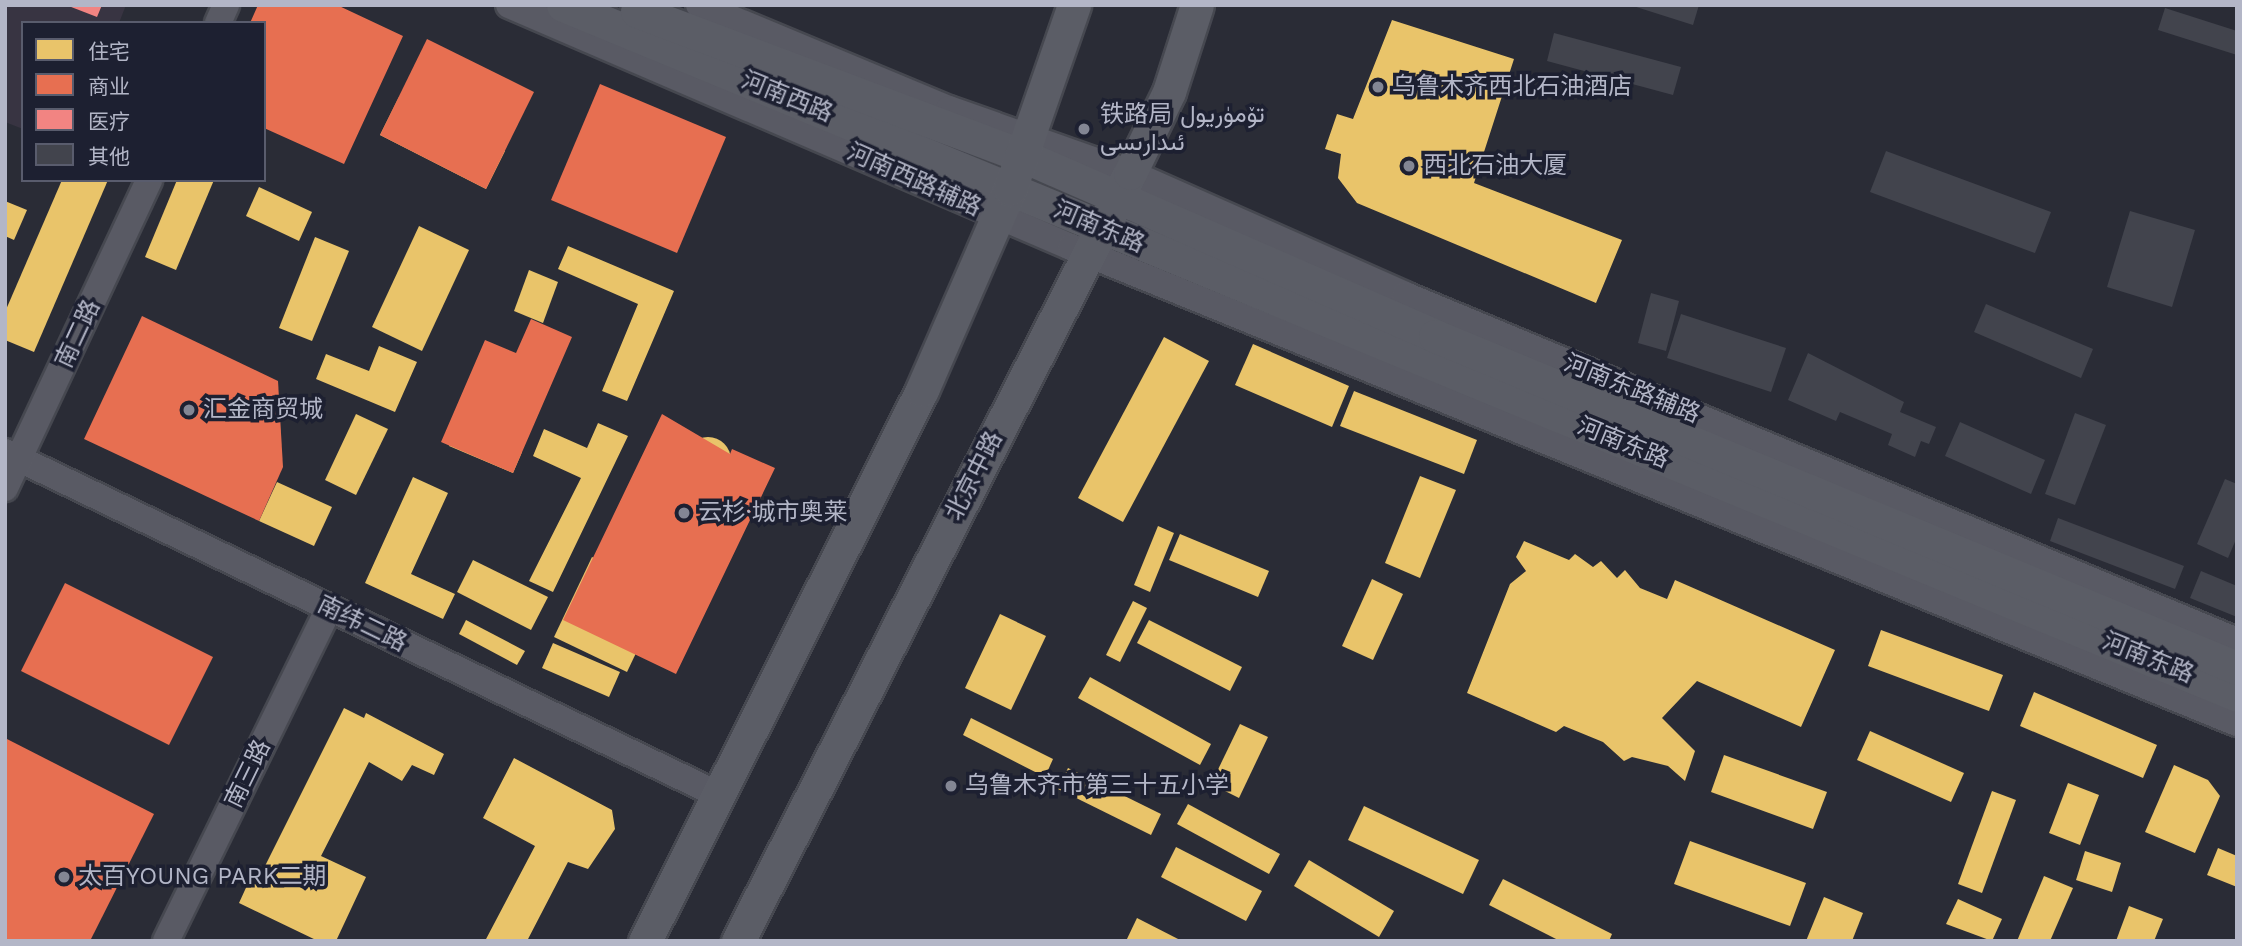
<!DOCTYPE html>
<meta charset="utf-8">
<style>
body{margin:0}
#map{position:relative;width:2242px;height:946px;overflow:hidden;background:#2a2c36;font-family:"Work Sans",Vazirmatn,"Noto Sans SC",sans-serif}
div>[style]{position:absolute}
.medical>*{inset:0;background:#383442}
.homes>*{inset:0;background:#e9c46a}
.round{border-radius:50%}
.shops>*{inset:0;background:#e76f51}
.health>*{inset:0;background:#f28482}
.building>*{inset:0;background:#42444d}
.roads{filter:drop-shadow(2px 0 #464850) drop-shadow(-2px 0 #464850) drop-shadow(0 2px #464850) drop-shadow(0 -2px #464850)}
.minor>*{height:26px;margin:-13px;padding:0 13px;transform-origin:13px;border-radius:13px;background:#595a64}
.major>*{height:33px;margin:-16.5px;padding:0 16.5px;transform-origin:16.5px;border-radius:16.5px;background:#5b5d66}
.dots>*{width:19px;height:19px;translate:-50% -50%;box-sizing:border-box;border:4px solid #1d2031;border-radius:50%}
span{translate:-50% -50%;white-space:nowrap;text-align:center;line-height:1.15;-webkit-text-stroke:7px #1d2031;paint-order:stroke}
.poi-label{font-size:24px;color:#b3b6c7}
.left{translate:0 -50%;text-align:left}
.street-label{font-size:24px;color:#b3b6c7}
.frame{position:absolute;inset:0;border:7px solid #b3b6c7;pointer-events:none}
.legend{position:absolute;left:21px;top:21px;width:245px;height:161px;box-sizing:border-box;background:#1d2031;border:2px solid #595c6d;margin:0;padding:9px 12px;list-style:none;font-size:21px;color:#b3b6c7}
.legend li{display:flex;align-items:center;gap:14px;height:35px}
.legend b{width:35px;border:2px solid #595c6d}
</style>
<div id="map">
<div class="medical">
<i style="clip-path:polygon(5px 5px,126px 5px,119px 23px,23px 23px,23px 129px,5px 122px)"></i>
</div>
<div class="homes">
<i style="clip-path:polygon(1392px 20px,1514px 59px,1474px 183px,1622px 240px,1596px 303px,1357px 203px,1338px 178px,1341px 154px,1325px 149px,1337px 114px,1353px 119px)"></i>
<i style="clip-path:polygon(399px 97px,505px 151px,486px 189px,380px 135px)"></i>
<i style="clip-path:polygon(62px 180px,108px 180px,34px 352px,5px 340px,5px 312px)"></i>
<i style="clip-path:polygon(177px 180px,214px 180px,176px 270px,145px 257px)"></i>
<i style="clip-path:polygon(259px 187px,312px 212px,299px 241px,246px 216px)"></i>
<i style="clip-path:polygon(5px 201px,27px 210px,14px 240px,5px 236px)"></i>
<i style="clip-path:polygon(419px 226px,469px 250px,422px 351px,372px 327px)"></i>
<i style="clip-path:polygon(315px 237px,349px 251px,312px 341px,279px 328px)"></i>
<i style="clip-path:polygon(568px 246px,674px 291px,627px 401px,602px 391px,638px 304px,558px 269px)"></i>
<i style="clip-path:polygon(529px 270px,558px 282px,543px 323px,514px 311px)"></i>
<i style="clip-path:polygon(1164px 337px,1209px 361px,1123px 522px,1078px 498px)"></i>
<i style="clip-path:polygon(1253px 344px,1349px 386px,1332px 427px,1235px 385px)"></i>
<i style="clip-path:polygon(379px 346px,417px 362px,395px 412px,316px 379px,326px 354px,369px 371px)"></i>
<i style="clip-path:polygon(1354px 391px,1477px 440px,1464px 474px,1340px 426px)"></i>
<i style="clip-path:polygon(356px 414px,388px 429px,356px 495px,325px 480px)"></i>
<i style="clip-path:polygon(598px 423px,628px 436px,553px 592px,529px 581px,581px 478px,533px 456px,544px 429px,587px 448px)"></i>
<i style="clip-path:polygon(458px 425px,522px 452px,513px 473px,449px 446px)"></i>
<i class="round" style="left:685px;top:437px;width:46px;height:46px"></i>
<i style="clip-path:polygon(1420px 476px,1456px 490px,1420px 578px,1385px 563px)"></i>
<i style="clip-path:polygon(413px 477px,448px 493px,411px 574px,455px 594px,443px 619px,365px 583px)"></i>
<i style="clip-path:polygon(277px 482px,332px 507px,314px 546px,259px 521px)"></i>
<i style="clip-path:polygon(1158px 526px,1174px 533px,1150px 592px,1134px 585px)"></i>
<i style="clip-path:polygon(1180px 534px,1269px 571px,1258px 597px,1169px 560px)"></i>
<i style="clip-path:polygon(1524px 541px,1569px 560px,1575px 554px,1593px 567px,1601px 561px,1617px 578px,1625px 570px,1640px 588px,1667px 599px,1675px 580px,1835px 650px,1801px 727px,1697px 681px,1662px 718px,1695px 751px,1685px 781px,1668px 766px,1632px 757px,1624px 761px,1603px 742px,1564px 726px,1556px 732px,1467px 693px,1510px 584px,1526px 571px,1516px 557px)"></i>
<i style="clip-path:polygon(592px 557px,665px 592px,627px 672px,554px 637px)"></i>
<i style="clip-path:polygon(473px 560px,548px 597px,531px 630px,457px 592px)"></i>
<i style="clip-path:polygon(1372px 579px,1403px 594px,1373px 660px,1342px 646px)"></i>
<i style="clip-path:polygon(1133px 601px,1147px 608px,1120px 662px,1106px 655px)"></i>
<i style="clip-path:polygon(1000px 614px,1046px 636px,1011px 710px,965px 688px)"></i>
<i style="clip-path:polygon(466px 620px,525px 651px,517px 665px,459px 634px)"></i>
<i style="clip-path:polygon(1149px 620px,1242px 667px,1230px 691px,1137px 643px)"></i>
<i style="clip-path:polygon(1881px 630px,2003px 675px,1989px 711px,1868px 666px)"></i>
<i style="clip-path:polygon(553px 643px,620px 672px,609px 697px,542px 668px)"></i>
<i style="clip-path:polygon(1090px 677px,1211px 744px,1200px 765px,1078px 698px)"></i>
<i style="clip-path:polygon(2034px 692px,2157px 745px,2143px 778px,2020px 726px)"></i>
<i style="clip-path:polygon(344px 708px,364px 718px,366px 713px,444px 754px,434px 775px,412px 765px,402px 781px,369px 762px,321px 856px,366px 877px,336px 941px,318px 941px,239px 903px,255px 868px,262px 872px)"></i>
<i style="clip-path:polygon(971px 718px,1053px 759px,1045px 777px,963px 735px)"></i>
<i style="clip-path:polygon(1240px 724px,1268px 737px,1239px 798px,1211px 784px)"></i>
<i style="clip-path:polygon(1870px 731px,1964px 773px,1951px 802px,1857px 760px)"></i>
<i style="clip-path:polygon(1724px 755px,1827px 792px,1813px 829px,1711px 792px)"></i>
<i style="clip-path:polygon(514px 758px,612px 810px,615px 829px,588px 869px,568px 862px,527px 941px,485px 941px,535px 846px,483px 818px)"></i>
<i style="clip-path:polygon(2174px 765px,2208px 780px,2220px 796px,2195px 853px,2145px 832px)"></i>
<i style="clip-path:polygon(1068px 768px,1161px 814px,1151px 835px,1058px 789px)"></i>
<i style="clip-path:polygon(2068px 783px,2099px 795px,2080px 845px,2049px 833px)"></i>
<i style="clip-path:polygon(1992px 791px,2016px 800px,1982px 893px,1958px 884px)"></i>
<i style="clip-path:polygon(1188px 804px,1280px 854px,1269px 874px,1177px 824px)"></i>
<i style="clip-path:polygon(1364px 806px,1479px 860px,1463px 894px,1348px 840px)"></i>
<i style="clip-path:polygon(1690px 841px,1806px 883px,1790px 926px,1674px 884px)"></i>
<i style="clip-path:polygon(1176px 847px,1262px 891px,1246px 921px,1161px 877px)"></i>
<i style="clip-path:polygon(2218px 848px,2237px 856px,2237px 887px,2207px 875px)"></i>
<i style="clip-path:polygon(2085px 851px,2121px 863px,2112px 892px,2076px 880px)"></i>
<i style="clip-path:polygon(1309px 860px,1394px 911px,1379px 937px,1294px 886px)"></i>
<i style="clip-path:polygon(2044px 876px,2073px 888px,2050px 941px,2017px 941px)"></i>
<i style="clip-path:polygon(1503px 879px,1612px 934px,1609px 941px,1560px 941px,1489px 905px)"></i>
<i style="clip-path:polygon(1824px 897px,1863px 913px,1852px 941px,1806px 941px)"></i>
<i style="clip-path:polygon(1958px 899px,2002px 919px,1992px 941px,1946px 924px)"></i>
<i style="clip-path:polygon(2129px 906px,2163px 919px,2154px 941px,2116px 941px)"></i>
<i style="clip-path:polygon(1137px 918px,1182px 941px,1126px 941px)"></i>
</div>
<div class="shops">
<i style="clip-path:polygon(258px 5px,337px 5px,403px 36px,344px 164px,264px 128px,264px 23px,250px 23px)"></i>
<i style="clip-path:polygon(427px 39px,534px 92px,486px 189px,380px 135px)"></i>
<i style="clip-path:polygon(600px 84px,726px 137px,677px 253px,551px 200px)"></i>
<i style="clip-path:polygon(142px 316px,278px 381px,283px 467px,259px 521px,84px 439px)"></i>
<i style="clip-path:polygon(531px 319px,572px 337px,513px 473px,441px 442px,485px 340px,516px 353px)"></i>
<i style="clip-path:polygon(662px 414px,730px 454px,732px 449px,775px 468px,676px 674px,563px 620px)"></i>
<i style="clip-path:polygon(65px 583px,213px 657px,169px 745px,21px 671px)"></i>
<i style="clip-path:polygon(5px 738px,154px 814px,90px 941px,5px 941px)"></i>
</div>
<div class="health">
<i style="clip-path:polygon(66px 5px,102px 5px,97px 17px)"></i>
</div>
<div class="building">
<i style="clip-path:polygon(1630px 5px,1699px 5px,1693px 25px)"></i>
<i style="clip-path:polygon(2165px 8px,2237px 31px,2237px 55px,2158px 30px)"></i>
<i style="clip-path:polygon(1554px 33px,1681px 67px,1673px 95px,1547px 61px)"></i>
<i style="clip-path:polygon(1886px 151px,2051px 212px,2035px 253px,1870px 192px)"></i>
<i style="clip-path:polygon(2130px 211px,2195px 230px,2172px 307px,2107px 287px)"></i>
<i style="clip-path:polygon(1651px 293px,1679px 301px,1666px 351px,1638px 343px)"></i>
<i style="clip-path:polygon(1986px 304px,2093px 349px,2081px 378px,1974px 332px)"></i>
<i style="clip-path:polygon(1681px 314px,1786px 348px,1771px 392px,1667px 358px)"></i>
<i style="clip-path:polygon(1808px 353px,1904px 402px,1900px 412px,1936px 427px,1929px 444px,1921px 441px,1915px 457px,1888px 445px,1892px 434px,1840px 412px,1836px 421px,1788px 400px)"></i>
<i style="clip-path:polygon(2075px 413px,2106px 425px,2075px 505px,2045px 494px)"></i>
<i style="clip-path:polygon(1960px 422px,2045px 460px,2031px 494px,1945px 456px)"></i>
<i style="clip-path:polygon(2225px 479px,2237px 484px,2237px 537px,2228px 558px,2197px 544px)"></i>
<i style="clip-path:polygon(2058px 518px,2184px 566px,2175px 589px,2050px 541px)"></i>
<i style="clip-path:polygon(2201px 571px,2237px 586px,2237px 617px,2190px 598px)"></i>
</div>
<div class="roads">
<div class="minor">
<i style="left:509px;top:5px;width:612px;rotate:23.3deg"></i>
<i style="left:1071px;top:247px;width:1259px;rotate:22.21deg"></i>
<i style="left:699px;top:5px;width:271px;rotate:22.6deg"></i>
<i style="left:949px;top:109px;width:192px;rotate:19.5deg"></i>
<i style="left:1130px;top:173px;width:301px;rotate:23.9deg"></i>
<i style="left:1405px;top:295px;width:901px;rotate:22.58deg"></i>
<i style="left:218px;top:23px;width:20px;rotate:-66deg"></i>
<i style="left:5px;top:452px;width:792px;rotate:25.66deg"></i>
<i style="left:5px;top:488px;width:340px;rotate:-64.9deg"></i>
<i style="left:166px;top:941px;width:371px;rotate:-63.9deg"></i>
</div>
<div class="major">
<i style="left:563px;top:5px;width:1811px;rotate:22.4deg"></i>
<i style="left:637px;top:11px;width:410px;rotate:20.6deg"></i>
<i style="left:1021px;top:155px;width:452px;rotate:23.6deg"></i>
<i style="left:1435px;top:336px;width:868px;rotate:22.49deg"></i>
<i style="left:645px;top:941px;width:617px;rotate:-63.31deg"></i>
<i style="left:922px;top:390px;width:219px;rotate:-66.4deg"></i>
<i style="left:1010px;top:189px;width:195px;rotate:-70.8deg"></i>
<i style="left:738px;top:941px;width:862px;rotate:-62.96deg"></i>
<i style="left:1130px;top:173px;width:90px;rotate:-64.3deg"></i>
<i style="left:1169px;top:92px;width:91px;rotate:-72.2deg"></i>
</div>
</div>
<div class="dots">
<i style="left:1378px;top:87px;background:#838694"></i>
<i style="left:1084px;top:129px;background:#838694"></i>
<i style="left:1409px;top:166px;background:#838694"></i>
<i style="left:189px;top:410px;background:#838694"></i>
<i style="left:684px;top:513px;background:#838694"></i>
<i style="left:951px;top:786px;background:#838694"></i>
<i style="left:64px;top:877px;background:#838694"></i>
</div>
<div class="poi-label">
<span class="left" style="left:1392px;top:87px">乌鲁木齐西北石油酒店</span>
<span class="left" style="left:1100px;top:129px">铁路局 تۆمۈريول<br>ئىدارىسى</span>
<span class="left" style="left:1423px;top:166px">西北石油大厦</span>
<span class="left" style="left:203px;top:410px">汇金商贸城</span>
<span class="left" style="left:698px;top:513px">云杉·城市奥莱</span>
<span class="left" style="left:965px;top:786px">乌鲁木齐市第三十五小学</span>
<span class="left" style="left:78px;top:877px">太百YOUNG PARK二期</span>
</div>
<div class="street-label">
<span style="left:787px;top:97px;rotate:22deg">河南西路</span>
<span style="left:914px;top:180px;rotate:24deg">河南西路辅路</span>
<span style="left:1099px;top:227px;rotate:23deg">河南东路</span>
<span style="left:78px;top:334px;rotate:-65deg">南二路</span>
<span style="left:1632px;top:389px;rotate:22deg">河南东路辅路</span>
<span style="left:1623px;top:443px;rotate:22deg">河南东路</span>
<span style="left:974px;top:476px;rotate:-63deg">北京中路</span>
<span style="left:362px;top:624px;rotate:26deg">南纬二路</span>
<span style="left:2148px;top:658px;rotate:22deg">河南东路</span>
<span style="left:248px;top:774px;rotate:-64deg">南三路</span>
</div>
<div class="frame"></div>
<ul class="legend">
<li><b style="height:19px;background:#e9c46a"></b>住宅</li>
<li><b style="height:19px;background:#e76f51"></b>商业</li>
<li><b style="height:19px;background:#f28482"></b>医疗</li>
<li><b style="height:19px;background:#42444d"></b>其他</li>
</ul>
</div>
